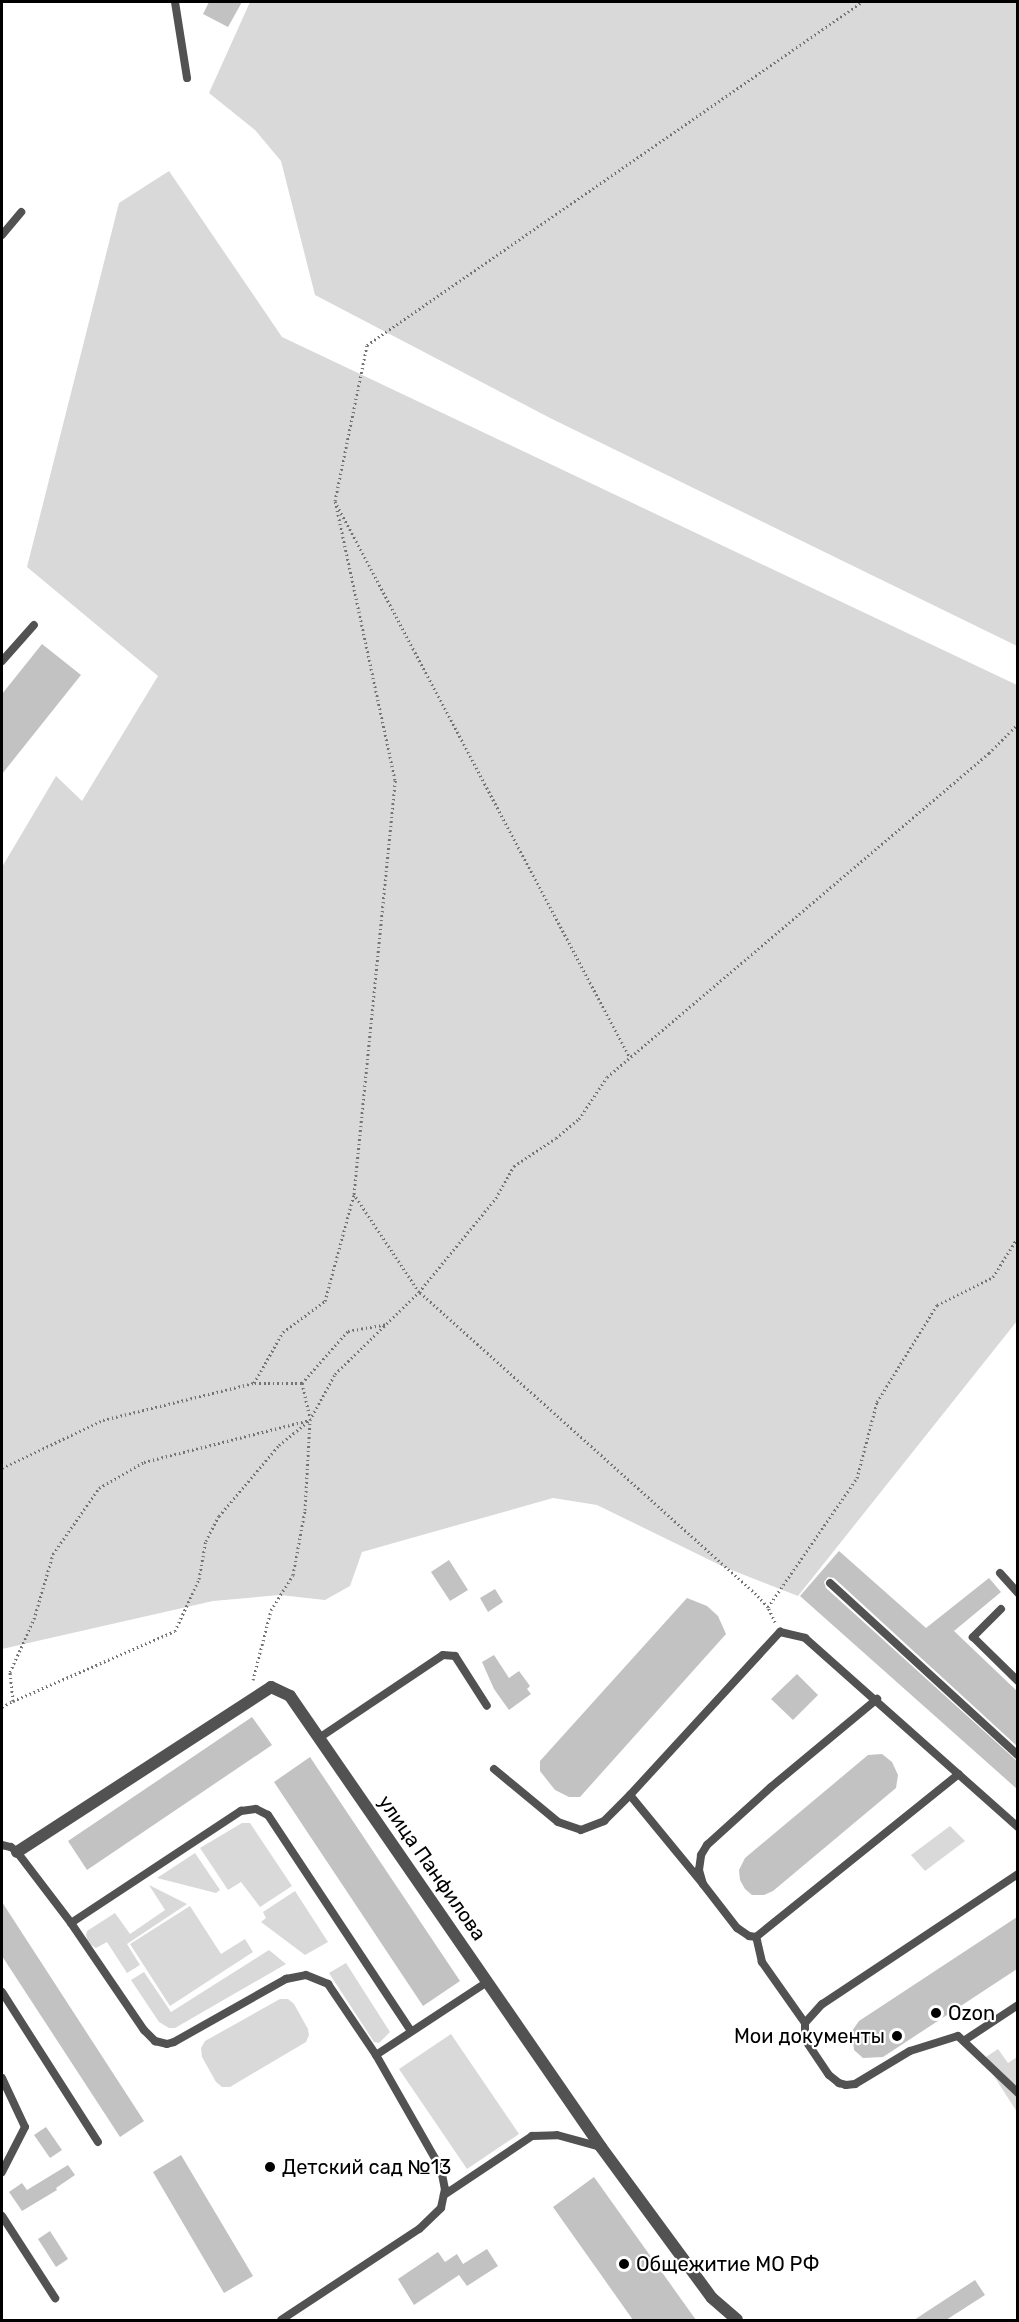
<!DOCTYPE html>
<meta charset="utf-8">
<style>
body{margin:0}
#map{position:relative;width:1019px;height:2322px;overflow:hidden;background:#fff;font-family:Rubik,sans-serif}
div>[style]{position:absolute}
.green>*{inset:0;background:#d9d9d9}
.building>*{inset:0;background:#c2c2c2}
.path>*{height:3px;margin-top:-1.5px;transform-origin:0;background:repeating-linear-gradient(90deg,#747474 0 1.5px,transparent 0 4.5px)}
.service>*{height:8px;margin:-4px;padding:0 4px;transform-origin:4px;border-radius:4px;background:#525252}
.minor>*{height:12px;margin:-6px;padding:0 6px;transform-origin:6px;border-radius:6px;background:#525252}
.dots>*{width:16px;height:16px;translate:-50% -50%;box-sizing:border-box;border:3px solid #fff;border-radius:50%}
span{translate:-50% -50%;white-space:nowrap;text-align:center;line-height:1.15;-webkit-text-stroke:4.5px #fff;paint-order:stroke}
.street-label{font-size:20px;color:#000}
.poi-label{font-size:20px;color:#000}
.left{translate:0 -50%;text-align:left}
.right{translate:-100% -50%;text-align:right}
.frame{position:absolute;inset:0;border:3px solid #000;pointer-events:none}
</style>
<div id="map">
<div class="green">
<i style="clip-path:polygon(250px 2px,1017px 2px,1017px 646px,550px 418px,315px 295px,281px 161px,255px 130px,209px 93px)"></i>
<i style="clip-path:polygon(169px 171px,282px 337px,1017px 685px,1017px 1321px,798px 1596px,724px 1567px,597px 1505px,553px 1498px,362px 1552px,350px 1586px,325px 1600px,280px 1595px,213px 1601px,2px 1649px,2px 867px,56px 776px,82px 801px,158px 676px,27px 567px,119px 203px)"></i>
<i style="clip-path:polygon(242px 1823px,250px 1823px,292px 1886px,260px 1907px,241px 1882px,228px 1890px,200px 1848px)"></i>
<i style="clip-path:polygon(950px 1826px,965px 1841px,925px 1871px,911px 1855px)"></i>
<i style="clip-path:polygon(195px 1853px,220px 1890px,216px 1893px,157px 1878px)"></i>
<i style="clip-path:polygon(149px 1885px,187px 1904px,127px 1944px,140px 1965px,127px 1973px,107px 1942px,96px 1948px,88px 1943px,86px 1935px,87px 1931px,115px 1913px,130px 1934px,165px 1910px)"></i>
<i style="clip-path:polygon(295px 1891px,328px 1942px,305px 1955px,261px 1922px,266px 1918px,263px 1912px)"></i>
<i style="clip-path:polygon(190px 1906px,221px 1954px,245px 1939px,253px 1952px,170px 2006px,130px 1944px)"></i>
<i style="clip-path:polygon(269px 1950px,286px 1964px,175px 2028px,169px 2028px,159px 2022px,131px 1980px,144px 1972px,171px 2012px)"></i>
<i style="clip-path:polygon(346px 1963px,390px 2032px,379px 2043px,374px 2042px,329px 1973px)"></i>
<i style="clip-path:polygon(280px 1999px,288px 1999px,294px 2004px,308px 2029px,309px 2035px,306px 2042px,230px 2087px,222px 2087px,216px 2082px,202px 2057px,201px 2048px,205px 2041px)"></i>
<i style="clip-path:polygon(451px 2034px,519px 2134px,467px 2169px,399px 2069px)"></i>
<i style="clip-path:polygon(998px 2049px,1008px 2063px,1017px 2057px,1017px 2112px,983px 2059px)"></i>
</div>
<div class="building">
<i style="clip-path:polygon(209px 2px,242px 2px,228px 27px,203px 14px)"></i>
<i style="clip-path:polygon(42px 644px,81px 675px,2px 774px,2px 694px)"></i>
<i style="clip-path:polygon(839px 1551px,926px 1628px,989px 1578px,1001px 1592px,954px 1631px,1017px 1691px,1017px 1746px,834px 1578px,828px 1577px,824px 1582px,826px 1588px,1017px 1761px,1017px 1789px,800px 1596px)"></i>
<i style="clip-path:polygon(449px 1560px,468px 1590px,450px 1601px,431px 1572px)"></i>
<i style="clip-path:polygon(495px 1589px,503px 1602px,488px 1612px,480px 1598px)"></i>
<i style="clip-path:polygon(687px 1598px,707px 1606px,718px 1616px,726px 1634px,580px 1797px,569px 1797px,555px 1790px,540px 1771px,540px 1761px)"></i>
<i style="clip-path:polygon(494px 1655px,509px 1678px,519px 1671px,530px 1686px,527px 1689px,531px 1694px,509px 1710px,494px 1689px,482px 1662px)"></i>
<i style="clip-path:polygon(797px 1674px,818px 1695px,793px 1720px,771px 1699px)"></i>
<i style="clip-path:polygon(252px 1717px,272px 1745px,87px 1870px,68px 1841px)"></i>
<i style="clip-path:polygon(882px 1754px,892px 1762px,898px 1775px,896px 1788px,773px 1891px,764px 1895px,752px 1895px,745px 1889px,740px 1880px,739px 1870px,745px 1858px,868px 1755px)"></i>
<i style="clip-path:polygon(310px 1757px,460px 1981px,423px 2006px,274px 1782px)"></i>
<i style="clip-path:polygon(2px 1902px,144px 2121px,120px 2137px,2px 1956px)"></i>
<i style="clip-path:polygon(1017px 1917px,1017px 1969px,883px 2057px,863px 2058px,854px 2050px,852px 2031px,859px 2021px)"></i>
<i style="clip-path:polygon(46px 2127px,62px 2150px,50px 2158px,34px 2135px)"></i>
<i style="clip-path:polygon(181px 2155px,253px 2276px,224px 2293px,153px 2172px)"></i>
<i style="clip-path:polygon(68px 2165px,75px 2175px,56px 2188px,57px 2190px,22px 2211px,9px 2192px,22px 2183px,27px 2190px)"></i>
<i style="clip-path:polygon(594px 2177px,696px 2320px,633px 2320px,553px 2207px)"></i>
<i style="clip-path:polygon(50px 2231px,68px 2259px,56px 2267px,38px 2239px)"></i>
<i style="clip-path:polygon(487px 2249px,498px 2266px,467px 2286px,459px 2275px,414px 2305px,398px 2279px,438px 2252px,445px 2262px,457px 2254px,463px 2264px)"></i>
<i style="clip-path:polygon(975px 2280px,985px 2295px,946px 2320px,914px 2320px)"></i>
</div>
<div class="path">
<i style="left:337px;top:505px;width:624px;rotate:62.08deg"></i>
<i style="left:255px;top:1383px;width:47px"></i>
<i style="left:302px;top:1383px;width:36px;rotate:77deg"></i>
<i style="left:302px;top:1383px;width:69px;rotate:-48.5deg"></i>
<i style="left:348px;top:1331px;width:39px;rotate:-10deg"></i>
<i style="left:2px;top:1468px;width:112px;rotate:-25.4deg"></i>
<i style="left:103px;top:1420px;width:155px;rotate:-13.8deg"></i>
<i style="left:254px;top:1383px;width:59px;rotate:-60.4deg"></i>
<i style="left:283px;top:1332px;width:52px;rotate:-36.4deg"></i>
<i style="left:325px;top:1301px;width:111px;rotate:-74.8deg"></i>
<i style="left:768px;top:1607px;width:157px;rotate:-55.4deg"></i>
<i style="left:857px;top:1478px;width:79px;rotate:-75.3deg"></i>
<i style="left:877px;top:1402px;width:114px;rotate:-58.3deg"></i>
<i style="left:937px;top:1305px;width:63px;rotate:-26.6deg"></i>
<i style="left:993px;top:1277px;width:47px;rotate:-58deg"></i>
<i style="left:775px;top:1622px;width:17px;rotate:-115deg"></i>
<i style="left:768px;top:1607px;width:18px;rotate:-133deg"></i>
<i style="left:756px;top:1594px;width:453px;rotate:-138.1deg"></i>
<i style="left:419px;top:1292px;width:118px;rotate:-123.6deg"></i>
<i style="left:354px;top:1194px;width:416px;rotate:-84.3deg"></i>
<i style="left:395px;top:780px;width:285px;rotate:-102.1deg"></i>
<i style="left:335px;top:501px;width:159px;rotate:-78.4deg"></i>
<i style="left:367px;top:345px;width:602px;rotate:-34.72deg"></i>
<i style="left:253px;top:1680px;width:72px;rotate:-75.6deg"></i>
<i style="left:271px;top:1610px;width:41px;rotate:-57.8deg"></i>
<i style="left:293px;top:1575px;width:66px;rotate:-79.5deg"></i>
<i style="left:305px;top:1510px;width:90px;rotate:-86.8deg"></i>
<i style="left:310px;top:1420px;width:52px;rotate:-61.5deg"></i>
<i style="left:335px;top:1374px;width:117px;rotate:-44.3deg"></i>
<i style="left:419px;top:1292px;width:122px;rotate:-50.7deg"></i>
<i style="left:496px;top:1198px;width:37px;rotate:-61deg"></i>
<i style="left:514px;top:1166px;width:50px;rotate:-33.7deg"></i>
<i style="left:556px;top:1138px;width:30px;rotate:-40deg"></i>
<i style="left:579px;top:1119px;width:50px;rotate:-56.3deg"></i>
<i style="left:607px;top:1077px;width:501px;rotate:-40.3deg"></i>
<i style="left:989px;top:753px;width:41px;rotate:-45deg"></i>
<i style="left:13px;top:1701px;width:176px;rotate:-23.4deg"></i>
<i style="left:175px;top:1631px;width:57px;rotate:-65.2deg"></i>
<i style="left:199px;top:1579px;width:39px;rotate:-80deg"></i>
<i style="left:206px;top:1541px;width:28px;rotate:-63deg"></i>
<i style="left:219px;top:1516px;width:93px;rotate:-49.8deg"></i>
<i style="left:279px;top:1445px;width:38px;rotate:-39deg"></i>
<i style="left:2px;top:1707px;width:13px;rotate:-29deg"></i>
<i style="left:13px;top:1701px;width:29px;rotate:-96deg"></i>
<i style="left:10px;top:1672px;width:58px;rotate:-65.6deg"></i>
<i style="left:34px;top:1619px;width:68px;rotate:-73.7deg"></i>
<i style="left:53px;top:1554px;width:80px;rotate:-55.1deg"></i>
<i style="left:99px;top:1488px;width:52px;rotate:-30deg"></i>
<i style="left:144px;top:1462px;width:171px;rotate:-14.2deg"></i>
</div>
<div class="service">
<i style="left:175px;top:2px;width:77px;rotate:81deg"></i>
<i style="left:2px;top:235px;width:30px;rotate:-50deg"></i>
<i style="left:2px;top:661px;width:48px;rotate:-48.4deg"></i>
<i style="left:1000px;top:1573px;width:27px;rotate:48deg"></i>
<i style="left:830px;top:1583px;width:255px;rotate:42.5deg"></i>
<i style="left:1001px;top:1609px;width:40px;rotate:135deg"></i>
<i style="left:973px;top:1637px;width:63px;rotate:44.4deg"></i>
<i style="left:319px;top:1738px;width:149px;rotate:-33.8deg"></i>
<i style="left:443px;top:1655px;width:12px;rotate:5deg"></i>
<i style="left:455px;top:1656px;width:59px;rotate:57.4deg"></i>
<i style="left:494px;top:1769px;width:83px;rotate:39.6deg"></i>
<i style="left:558px;top:1822px;width:24px;rotate:19deg"></i>
<i style="left:581px;top:1830px;width:25px;rotate:-21deg"></i>
<i style="left:604px;top:1821px;width:37px;rotate:-45deg"></i>
<i style="left:2px;top:1845px;width:9px;rotate:13deg"></i>
<i style="left:11px;top:1847px;width:8px;rotate:40deg"></i>
<i style="left:17px;top:1852px;width:89px;rotate:52.7deg"></i>
<i style="left:71px;top:1923px;width:130px;rotate:55.7deg"></i>
<i style="left:144px;top:2030px;width:16px;rotate:45deg"></i>
<i style="left:155px;top:2041px;width:12px;rotate:14deg"></i>
<i style="left:167px;top:2044px;width:7px;rotate:-16deg"></i>
<i style="left:174px;top:2042px;width:129px;rotate:-29.4deg"></i>
<i style="left:286px;top:1979px;width:20px;rotate:-11deg"></i>
<i style="left:306px;top:1975px;width:24px;rotate:22deg"></i>
<i style="left:328px;top:1984px;width:86px;rotate:55.9deg"></i>
<i style="left:376px;top:2055px;width:131px;rotate:60.3deg"></i>
<i style="left:441px;top:2169px;width:20px;rotate:79deg"></i>
<i style="left:445px;top:2189px;width:19px;rotate:102deg"></i>
<i style="left:441px;top:2208px;width:30px;rotate:136deg"></i>
<i style="left:419px;top:2229px;width:165px;rotate:146.6deg"></i>
<i style="left:1018px;top:1874px;width:235px;rotate:146.4deg"></i>
<i style="left:822px;top:2004px;width:25px;rotate:132deg"></i>
<i style="left:805px;top:2023px;width:11px;rotate:90deg"></i>
<i style="left:805px;top:2034px;width:10px;rotate:73deg"></i>
<i style="left:808px;top:2044px;width:37px;rotate:56deg"></i>
<i style="left:829px;top:2075px;width:13px;rotate:39deg"></i>
<i style="left:839px;top:2083px;width:7px;rotate:16deg"></i>
<i style="left:846px;top:2085px;width:9px;rotate:-6deg"></i>
<i style="left:855px;top:2084px;width:64px;rotate:-31deg"></i>
<i style="left:910px;top:2051px;width:50px;rotate:-17.4deg"></i>
<i style="left:958px;top:2036px;width:83px;rotate:43.5deg"></i>
<i style="left:703px;top:1884px;width:115px;rotate:-129.4deg"></i>
<i style="left:630px;top:1795px;width:222px;rotate:-47.4deg"></i>
<i style="left:780px;top:1632px;width:26px;rotate:13deg"></i>
<i style="left:805px;top:1638px;width:285px;rotate:41.6deg"></i>
<i style="left:71px;top:1923px;width:204px;rotate:-33.4deg"></i>
<i style="left:241px;top:1811px;width:15px;rotate:-8deg"></i>
<i style="left:256px;top:1809px;width:13px;rotate:27deg"></i>
<i style="left:268px;top:1815px;width:259px;rotate:56.5deg"></i>
<i style="left:756px;top:1937px;width:260px;rotate:-38.8deg"></i>
<i style="left:2px;top:1992px;width:178px;rotate:57.4deg"></i>
<i style="left:805px;top:2023px;width:75px;rotate:-125.2deg"></i>
<i style="left:762px;top:1962px;width:26px;rotate:-103deg"></i>
<i style="left:756px;top:1937px;width:7px;rotate:-172deg"></i>
<i style="left:749px;top:1936px;width:14px;rotate:-146deg"></i>
<i style="left:737px;top:1928px;width:56px;rotate:-127.7deg"></i>
<i style="left:703px;top:1884px;width:15px;rotate:-106deg"></i>
<i style="left:699px;top:1870px;width:15px;rotate:-82deg"></i>
<i style="left:701px;top:1855px;width:12px;rotate:-59deg"></i>
<i style="left:707px;top:1845px;width:86px;rotate:-42.2deg"></i>
<i style="left:771px;top:1787px;width:138px;rotate:-39.7deg"></i>
<i style="left:965px;top:2040px;width:64px;rotate:-33.4deg"></i>
<i style="left:376px;top:2055px;width:133px;rotate:-33.3deg"></i>
<i style="left:2px;top:2078px;width:54px;rotate:64.9deg"></i>
<i style="left:25px;top:2127px;width:51px;rotate:117.1deg"></i>
<i style="left:444px;top:2195px;width:106px;rotate:-33.8deg"></i>
<i style="left:532px;top:2136px;width:25px;rotate:-2deg"></i>
<i style="left:557px;top:2135px;width:46px;rotate:15.3deg"></i>
<i style="left:2px;top:2216px;width:98px;rotate:57.1deg"></i>
</div>
<div class="minor">
<i style="left:17px;top:1852px;width:303px;rotate:-33deg"></i>
<i style="left:271px;top:1687px;width:21px;rotate:25deg"></i>
<i style="left:290px;top:1696px;width:548px;rotate:55.41deg"></i>
<i style="left:601px;top:2147px;width:187px;rotate:53.7deg"></i>
<i style="left:712px;top:2298px;width:33px;rotate:41deg"></i>
</div>
<div class="dots">
<i style="left:936px;top:2013px;background:#000"></i>
<i style="left:897px;top:2036px;background:#000"></i>
<i style="left:270px;top:2167px;background:#000"></i>
<i style="left:624px;top:2264px;background:#000"></i>
</div>
<div class="street-label">
<span style="left:432px;top:1868px;rotate:55deg">улица Панфилова</span>
</div>
<div class="poi-label">
<span class="left" style="left:948px;top:2013px">Ozon</span>
<span class="right" style="left:885px;top:2036px">Мои документы</span>
<span class="left" style="left:282px;top:2167px">Детский сад №13</span>
<span class="left" style="left:636px;top:2264px">Общежитие МО РФ</span>
</div>
<div class="frame"></div>
</div>
